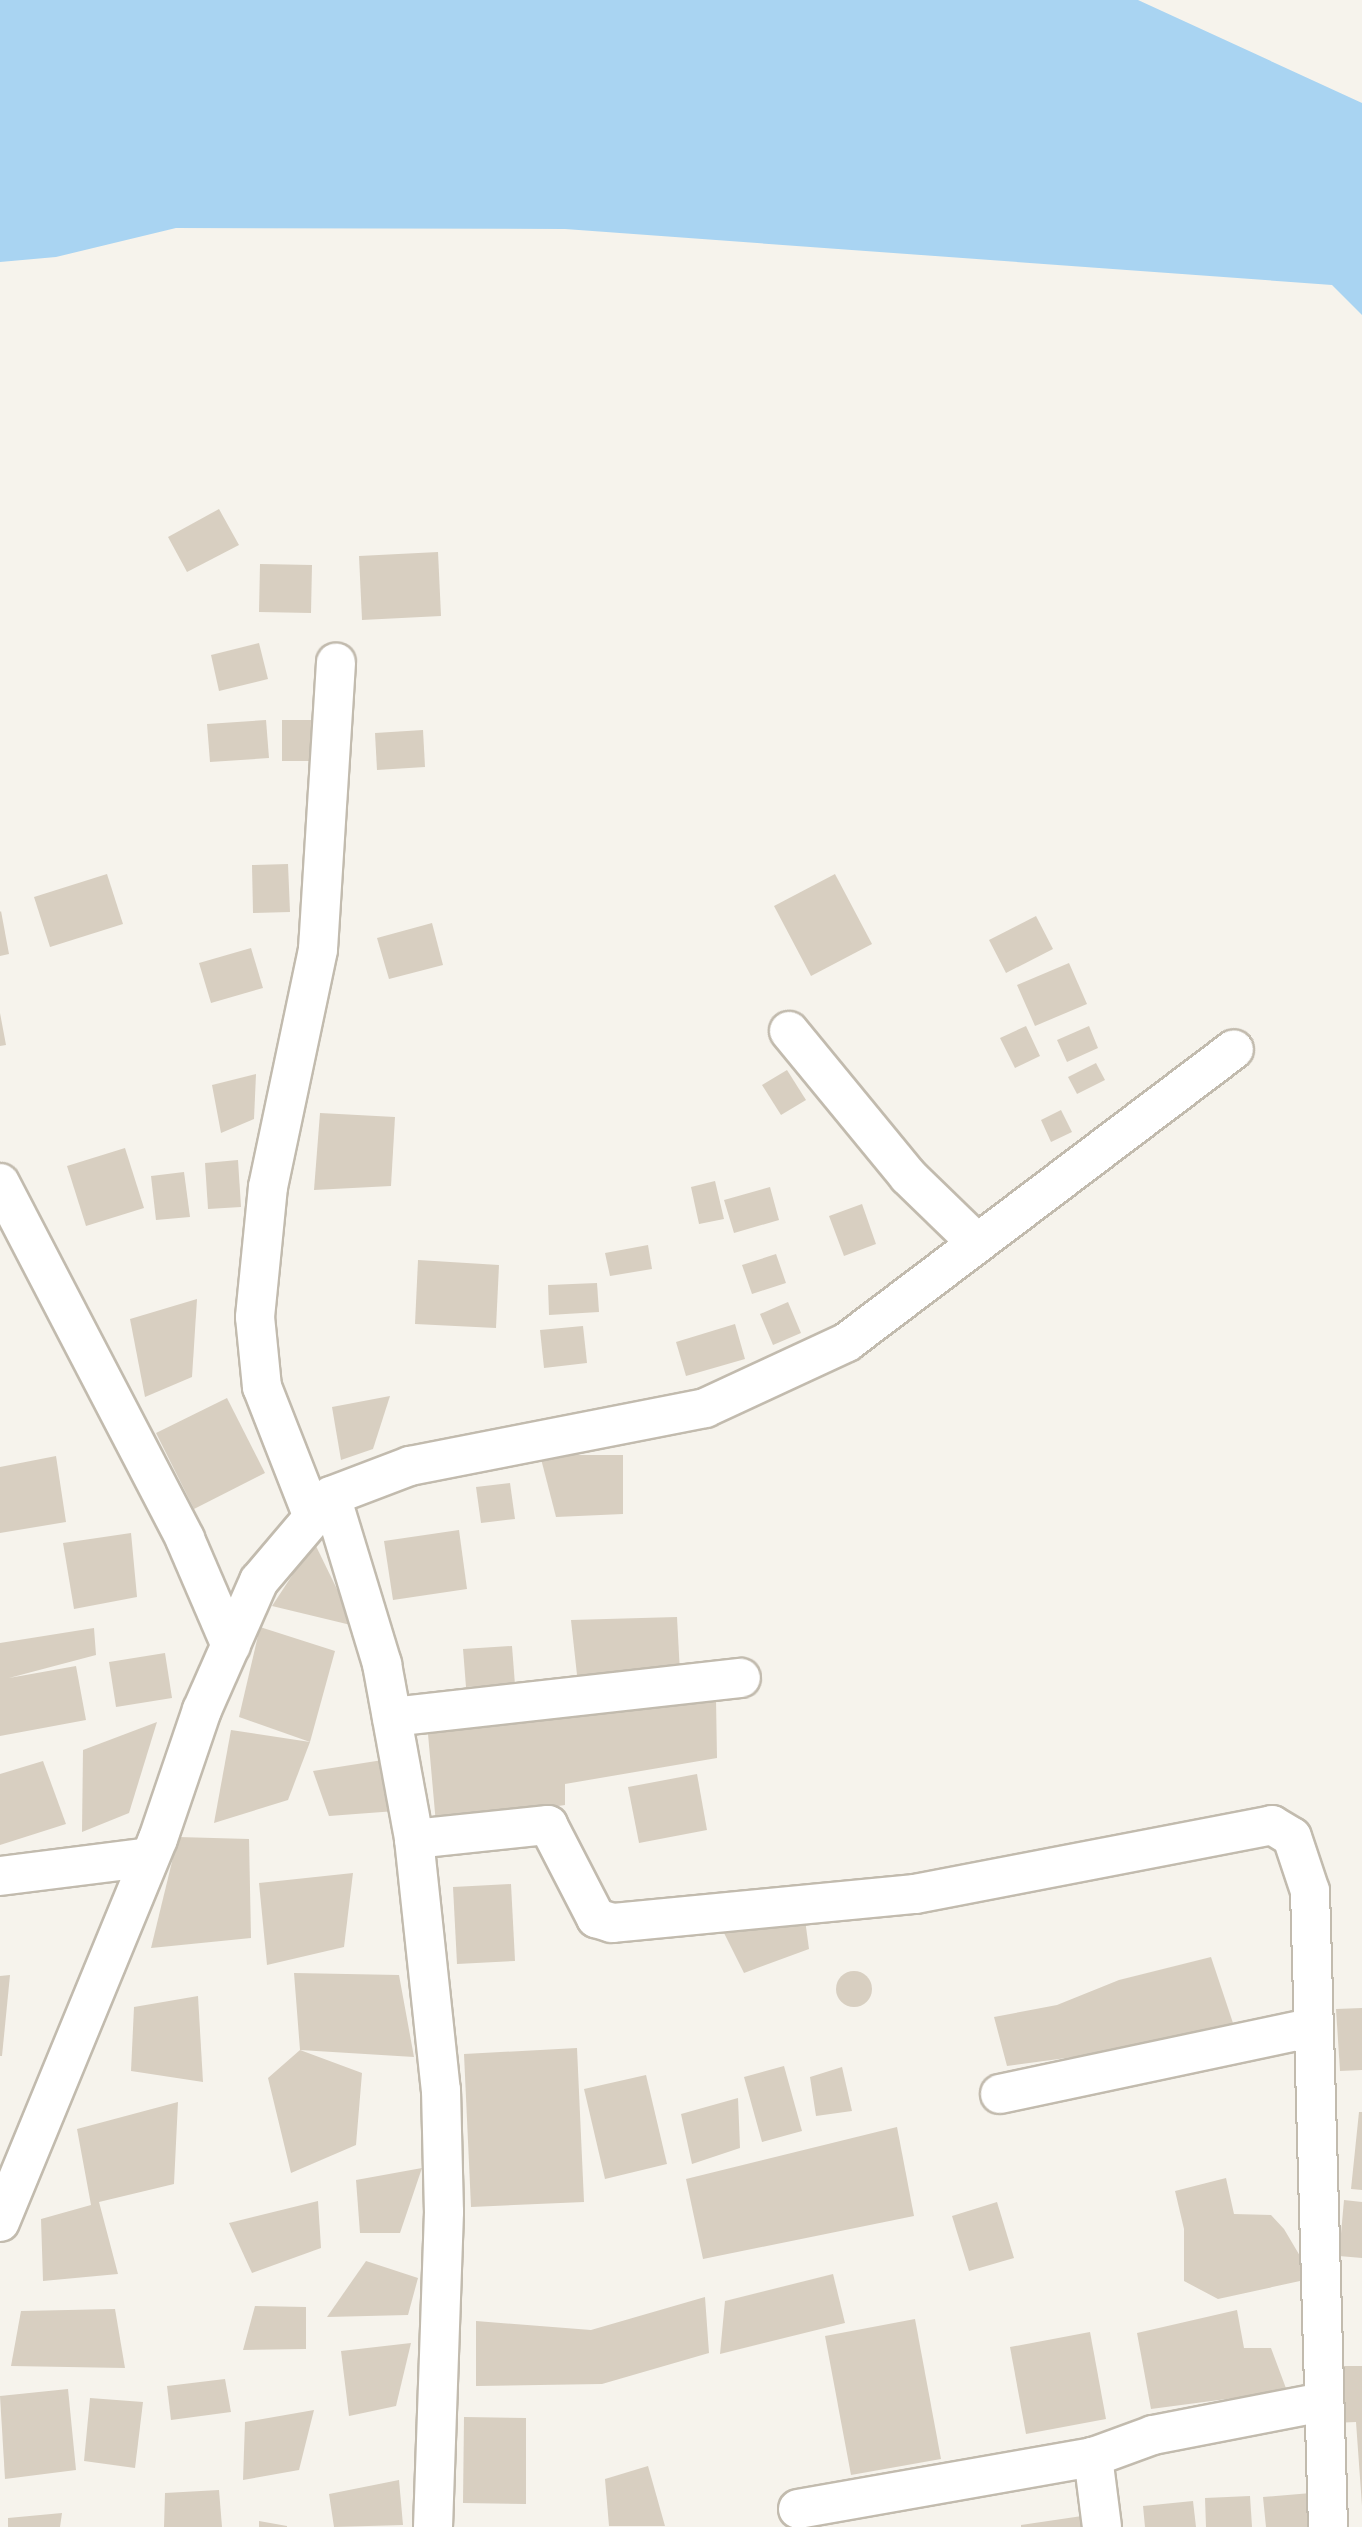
<!DOCTYPE html>
<style>
body{margin:0}
#map{position:relative;width:1362px;height:2527px;overflow:hidden;background:#f6f3ec;font-family:Quicksand,sans-serif}
div>[style]{position:absolute}
.water>*{inset:0;background:#a9d4f2}
.building>*{inset:0;background:#d8cfc1}
.round{border-radius:50%}
.roads{filter:drop-shadow(2px 0 #c2bbae) drop-shadow(-2px 0 #c2bbae) drop-shadow(0 2px #c2bbae) drop-shadow(0 -2px #c2bbae)}
.minor>*{height:38px;margin:-19px;padding:0 19px;transform-origin:19px;border-radius:19px;background:#fff}
span{translate:-50% -50%;white-space:nowrap;text-align:center;line-height:1.15;-webkit-text-stroke:7px #fff;paint-order:stroke}
</style>
<div id="map">
<div class="water">
<i style="clip-path:polygon(0 0,1138px 0,1362px 103px,1362px 315px,1332px 285px,565px 229px,176px 228px,56px 257px,0 262px)"></i>
</div>
<div class="building">
<i style="clip-path:polygon(219px 509px,239px 545px,187px 572px,168px 537px)"></i>
<i style="clip-path:polygon(438px 552px,441px 616px,362px 620px,359px 556px)"></i>
<i style="clip-path:polygon(260px 564px,312px 565px,311px 613px,259px 612px)"></i>
<i style="clip-path:polygon(259px 643px,268px 679px,219px 691px,211px 655px)"></i>
<i style="clip-path:polygon(266px 720px,269px 758px,210px 762px,207px 724px)"></i>
<i style="clip-path:polygon(282px 720px,318px 720px,319px 761px,282px 761px)"></i>
<i style="clip-path:polygon(423px 730px,425px 767px,377px 770px,375px 733px)"></i>
<i style="clip-path:polygon(288px 864px,290px 912px,253px 913px,252px 865px)"></i>
<i style="clip-path:polygon(107px 874px,123px 924px,50px 947px,34px 897px)"></i>
<i style="clip-path:polygon(835px 874px,872px 944px,811px 976px,774px 906px)"></i>
<i style="clip-path:polygon(1px 911px,9px 954px,0 956px,0 912px)"></i>
<i style="clip-path:polygon(1036px 916px,1053px 949px,1006px 973px,989px 940px)"></i>
<i style="clip-path:polygon(432px 923px,443px 965px,389px 979px,377px 938px)"></i>
<i style="clip-path:polygon(251px 948px,263px 988px,211px 1003px,199px 963px)"></i>
<i style="clip-path:polygon(1069px 963px,1087px 1004px,1035px 1026px,1017px 985px)"></i>
<i style="clip-path:polygon(0 1013px,6px 1045px,0 1046px)"></i>
<i style="clip-path:polygon(1026px 1026px,1040px 1056px,1015px 1068px,1000px 1038px)"></i>
<i style="clip-path:polygon(1089px 1026px,1098px 1048px,1067px 1062px,1057px 1040px)"></i>
<i style="clip-path:polygon(1096px 1063px,1105px 1080px,1077px 1094px,1068px 1077px)"></i>
<i style="clip-path:polygon(787px 1070px,806px 1100px,781px 1115px,762px 1085px)"></i>
<i style="clip-path:polygon(256px 1074px,254px 1119px,221px 1133px,212px 1085px)"></i>
<i style="clip-path:polygon(1061px 1110px,1072px 1132px,1051px 1142px,1041px 1120px)"></i>
<i style="clip-path:polygon(320px 1113px,395px 1117px,391px 1186px,314px 1190px)"></i>
<i style="clip-path:polygon(125px 1148px,144px 1208px,86px 1226px,67px 1166px)"></i>
<i style="clip-path:polygon(238px 1160px,241px 1207px,208px 1209px,205px 1163px)"></i>
<i style="clip-path:polygon(184px 1172px,190px 1217px,156px 1220px,151px 1176px)"></i>
<i style="clip-path:polygon(715px 1181px,724px 1219px,699px 1224px,691px 1187px)"></i>
<i style="clip-path:polygon(770px 1187px,779px 1220px,734px 1233px,724px 1200px)"></i>
<i style="clip-path:polygon(862px 1204px,876px 1244px,844px 1256px,829px 1216px)"></i>
<i style="clip-path:polygon(648px 1245px,652px 1269px,610px 1276px,605px 1253px)"></i>
<i style="clip-path:polygon(776px 1254px,786px 1283px,752px 1294px,742px 1265px)"></i>
<i style="clip-path:polygon(418px 1260px,499px 1265px,496px 1328px,415px 1324px)"></i>
<i style="clip-path:polygon(597px 1283px,599px 1312px,549px 1315px,548px 1285px)"></i>
<i style="clip-path:polygon(197px 1299px,192px 1377px,145px 1397px,130px 1319px)"></i>
<i style="clip-path:polygon(788px 1302px,801px 1333px,773px 1345px,760px 1314px)"></i>
<i style="clip-path:polygon(735px 1324px,745px 1359px,686px 1376px,676px 1342px)"></i>
<i style="clip-path:polygon(583px 1326px,587px 1363px,544px 1368px,540px 1330px)"></i>
<i style="clip-path:polygon(390px 1396px,373px 1449px,341px 1460px,332px 1407px)"></i>
<i style="clip-path:polygon(227px 1398px,265px 1473px,194px 1509px,156px 1433px)"></i>
<i style="clip-path:polygon(540px 1455px,623px 1455px,623px 1514px,556px 1517px)"></i>
<i style="clip-path:polygon(56px 1456px,66px 1522px,0 1533px,0 1467px)"></i>
<i style="clip-path:polygon(510px 1483px,515px 1519px,481px 1523px,476px 1487px)"></i>
<i style="clip-path:polygon(459px 1530px,467px 1589px,393px 1600px,384px 1541px)"></i>
<i style="clip-path:polygon(131px 1533px,137px 1597px,74px 1609px,63px 1543px)"></i>
<i style="clip-path:polygon(314px 1542px,355px 1626px,272px 1606px)"></i>
<i style="clip-path:polygon(677px 1617px,680px 1673px,577px 1675px,571px 1620px)"></i>
<i style="clip-path:polygon(260px 1627px,335px 1651px,310px 1742px,239px 1717px)"></i>
<i style="clip-path:polygon(94px 1628px,96px 1655px,9px 1678px,76px 1666px,86px 1720px,0 1736px,0 1643px)"></i>
<i style="clip-path:polygon(512px 1646px,515px 1685px,466px 1687px,463px 1649px)"></i>
<i style="clip-path:polygon(165px 1653px,172px 1698px,116px 1707px,109px 1662px)"></i>
<i style="clip-path:polygon(716px 1698px,717px 1758px,565px 1784px,565px 1805px,436px 1824px,428px 1734px)"></i>
<i style="clip-path:polygon(157px 1722px,129px 1813px,82px 1832px,83px 1750px)"></i>
<i style="clip-path:polygon(231px 1730px,310px 1742px,288px 1800px,214px 1823px)"></i>
<i style="clip-path:polygon(389px 1759px,409px 1810px,329px 1816px,313px 1771px)"></i>
<i style="clip-path:polygon(43px 1761px,66px 1824px,0 1845px,0 1774px)"></i>
<i style="clip-path:polygon(697px 1774px,707px 1830px,639px 1843px,628px 1787px)"></i>
<i style="clip-path:polygon(178px 1837px,249px 1839px,251px 1938px,151px 1948px)"></i>
<i style="clip-path:polygon(353px 1873px,344px 1947px,267px 1965px,259px 1883px)"></i>
<i style="clip-path:polygon(511px 1884px,515px 1961px,457px 1964px,453px 1887px)"></i>
<i style="clip-path:polygon(803px 1905px,809px 1949px,744px 1973px,722px 1929px)"></i>
<i style="clip-path:polygon(1211px 1957px,1237px 2035px,1007px 2066px,994px 2017px,1057px 2005px,1119px 1980px)"></i>
<i class="round" style="left:836px;top:1971px;width:36px;height:36px"></i>
<i style="clip-path:polygon(294px 1973px,399px 1975px,414px 2057px,300px 2050px,362px 2073px,356px 2145px,291px 2173px,268px 2078px,300px 2050px)"></i>
<i style="clip-path:polygon(10px 1975px,2px 2056px,0 2056px,0 1976px)"></i>
<i style="clip-path:polygon(198px 1996px,203px 2082px,131px 2071px,134px 2007px)"></i>
<i style="clip-path:polygon(1362px 2008px,1362px 2070px,1340px 2071px,1336px 2009px)"></i>
<i style="clip-path:polygon(577px 2048px,584px 2202px,471px 2207px,464px 2054px)"></i>
<i style="clip-path:polygon(784px 2066px,802px 2131px,762px 2142px,744px 2077px)"></i>
<i style="clip-path:polygon(842px 2067px,852px 2111px,816px 2116px,810px 2077px)"></i>
<i style="clip-path:polygon(646px 2075px,667px 2164px,605px 2179px,584px 2089px)"></i>
<i style="clip-path:polygon(738px 2098px,740px 2148px,692px 2164px,681px 2114px)"></i>
<i style="clip-path:polygon(178px 2102px,174px 2184px,99px 2202px,118px 2274px,43px 2281px,41px 2219px,91px 2205px,77px 2129px)"></i>
<i style="clip-path:polygon(1359px 2112px,1362px 2112px,1362px 2190px,1351px 2189px)"></i>
<i style="clip-path:polygon(897px 2127px,914px 2216px,703px 2259px,686px 2179px)"></i>
<i style="clip-path:polygon(422px 2168px,400px 2233px,360px 2233px,356px 2180px)"></i>
<i style="clip-path:polygon(1226px 2178px,1234px 2214px,1271px 2215px,1284px 2229px,1300px 2256px,1300px 2281px,1218px 2299px,1184px 2281px,1184px 2229px,1175px 2191px)"></i>
<i style="clip-path:polygon(1344px 2200px,1362px 2202px,1362px 2258px,1339px 2256px)"></i>
<i style="clip-path:polygon(318px 2201px,321px 2248px,252px 2273px,229px 2223px)"></i>
<i style="clip-path:polygon(997px 2202px,1014px 2258px,969px 2271px,952px 2216px)"></i>
<i style="clip-path:polygon(366px 2261px,418px 2278px,408px 2315px,327px 2317px)"></i>
<i style="clip-path:polygon(833px 2274px,845px 2323px,720px 2354px,725px 2301px)"></i>
<i style="clip-path:polygon(705px 2297px,709px 2353px,602px 2384px,476px 2386px,476px 2321px,591px 2330px)"></i>
<i style="clip-path:polygon(255px 2306px,306px 2307px,306px 2349px,243px 2350px)"></i>
<i style="clip-path:polygon(115px 2309px,125px 2368px,11px 2366px,21px 2311px)"></i>
<i style="clip-path:polygon(1237px 2310px,1244px 2348px,1271px 2348px,1287px 2391px,1151px 2409px,1137px 2333px)"></i>
<i style="clip-path:polygon(915px 2319px,941px 2459px,851px 2475px,825px 2336px)"></i>
<i style="clip-path:polygon(1090px 2332px,1106px 2419px,1026px 2434px,1010px 2347px)"></i>
<i style="clip-path:polygon(411px 2343px,396px 2406px,349px 2416px,341px 2351px)"></i>
<i style="clip-path:polygon(1332px 2366px,1362px 2366px,1362px 2506px,1356px 2422px,1332px 2423px)"></i>
<i style="clip-path:polygon(225px 2379px,231px 2412px,171px 2420px,167px 2386px)"></i>
<i style="clip-path:polygon(68px 2389px,76px 2470px,5px 2479px,0 2396px)"></i>
<i style="clip-path:polygon(90px 2398px,143px 2402px,135px 2468px,84px 2461px)"></i>
<i style="clip-path:polygon(314px 2410px,299px 2470px,243px 2480px,245px 2422px)"></i>
<i style="clip-path:polygon(464px 2417px,526px 2418px,526px 2504px,463px 2503px)"></i>
<i style="clip-path:polygon(648px 2466px,665px 2526px,609px 2526px,605px 2479px)"></i>
<i style="clip-path:polygon(399px 2480px,403px 2525px,334px 2527px,329px 2494px)"></i>
<i style="clip-path:polygon(219px 2490px,222px 2527px,164px 2527px,165px 2493px)"></i>
<i style="clip-path:polygon(1311px 2493px,1314px 2527px,1266px 2527px,1263px 2497px)"></i>
<i style="clip-path:polygon(1250px 2496px,1252px 2527px,1206px 2527px,1205px 2498px)"></i>
<i style="clip-path:polygon(1193px 2501px,1196px 2527px,1145px 2527px,1143px 2506px)"></i>
<i style="clip-path:polygon(62px 2513px,60px 2527px,8px 2527px,8px 2518px)"></i>
<i style="clip-path:polygon(1082px 2516px,1084px 2527px,1021px 2527px,1021px 2525px)"></i>
<i style="clip-path:polygon(259px 2521px,287px 2526px,287px 2527px,259px 2527px)"></i>
</div>
<div class="roads">
<div class="minor">
<i style="left:789px;top:1031px;width:188px;rotate:50.6deg"></i>
<i style="left:908px;top:1176px;width:96px;rotate:44.2deg"></i>
<i style="left:0;top:1183px;width:401px;rotate:62.5deg"></i>
<i style="left:185px;top:1539px;width:116px;rotate:66.7deg"></i>
<i style="left:331px;top:1496px;width:176px;rotate:73.1deg"></i>
<i style="left:382px;top:1664px;width:178px;rotate:79.6deg"></i>
<i style="left:414px;top:1839px;width:252px;rotate:83.9deg"></i>
<i style="left:441px;top:2090px;width:122px;rotate:88.6deg"></i>
<i style="left:444px;top:2212px;width:315px;rotate:92deg"></i>
<i style="left:313px;top:1517px;width:140px;rotate:-111.4deg"></i>
<i style="left:262px;top:1387px;width:70px;rotate:-95.7deg"></i>
<i style="left:255px;top:1317px;width:131px;rotate:-84.3deg"></i>
<i style="left:268px;top:1187px;width:243px;rotate:-78.1deg"></i>
<i style="left:318px;top:949px;width:287px;rotate:-86.4deg"></i>
<i style="left:392px;top:1717px;width:351px;rotate:-6.4deg"></i>
<i style="left:414px;top:1839px;width:135px;rotate:-6deg"></i>
<i style="left:548px;top:1825px;width:105px;rotate:62.7deg"></i>
<i style="left:596px;top:1918px;width:17px;rotate:17deg"></i>
<i style="left:612px;top:1923px;width:304px;rotate:-5.5deg"></i>
<i style="left:915px;top:1894px;width:364px;rotate:-10.9deg"></i>
<i style="left:1272px;top:1825px;width:23px;rotate:31deg"></i>
<i style="left:1292px;top:1837px;width:57px;rotate:71.6deg"></i>
<i style="left:1310px;top:1891px;width:636px;rotate:88.38deg"></i>
<i style="left:0;top:1876px;width:151px;rotate:-7.2deg"></i>
<i style="left:1000px;top:2094px;width:317px;rotate:-12deg"></i>
<i style="left:0;top:2222px;width:414px;rotate:-67.6deg"></i>
<i style="left:158px;top:1839px;width:136px;rotate:-71.2deg"></i>
<i style="left:202px;top:1710px;width:141px;rotate:-66.2deg"></i>
<i style="left:259px;top:1581px;width:111px;rotate:-49.7deg"></i>
<i style="left:331px;top:1496px;width:85px;rotate:-20.8deg"></i>
<i style="left:410px;top:1466px;width:301px;rotate:-11.1deg"></i>
<i style="left:705px;top:1408px;width:157px;rotate:-24.9deg"></i>
<i style="left:847px;top:1342px;width:485px;rotate:-37.1deg"></i>
<i style="left:798px;top:2509px;width:300px;rotate:-10deg"></i>
<i style="left:1102px;top:2527px;width:71px;rotate:-97.3deg"></i>
<i style="left:1093px;top:2457px;width:64px;rotate:-20.1deg"></i>
<i style="left:1153px;top:2435px;width:173px;rotate:-11deg"></i>
</div>
</div>
</div>
